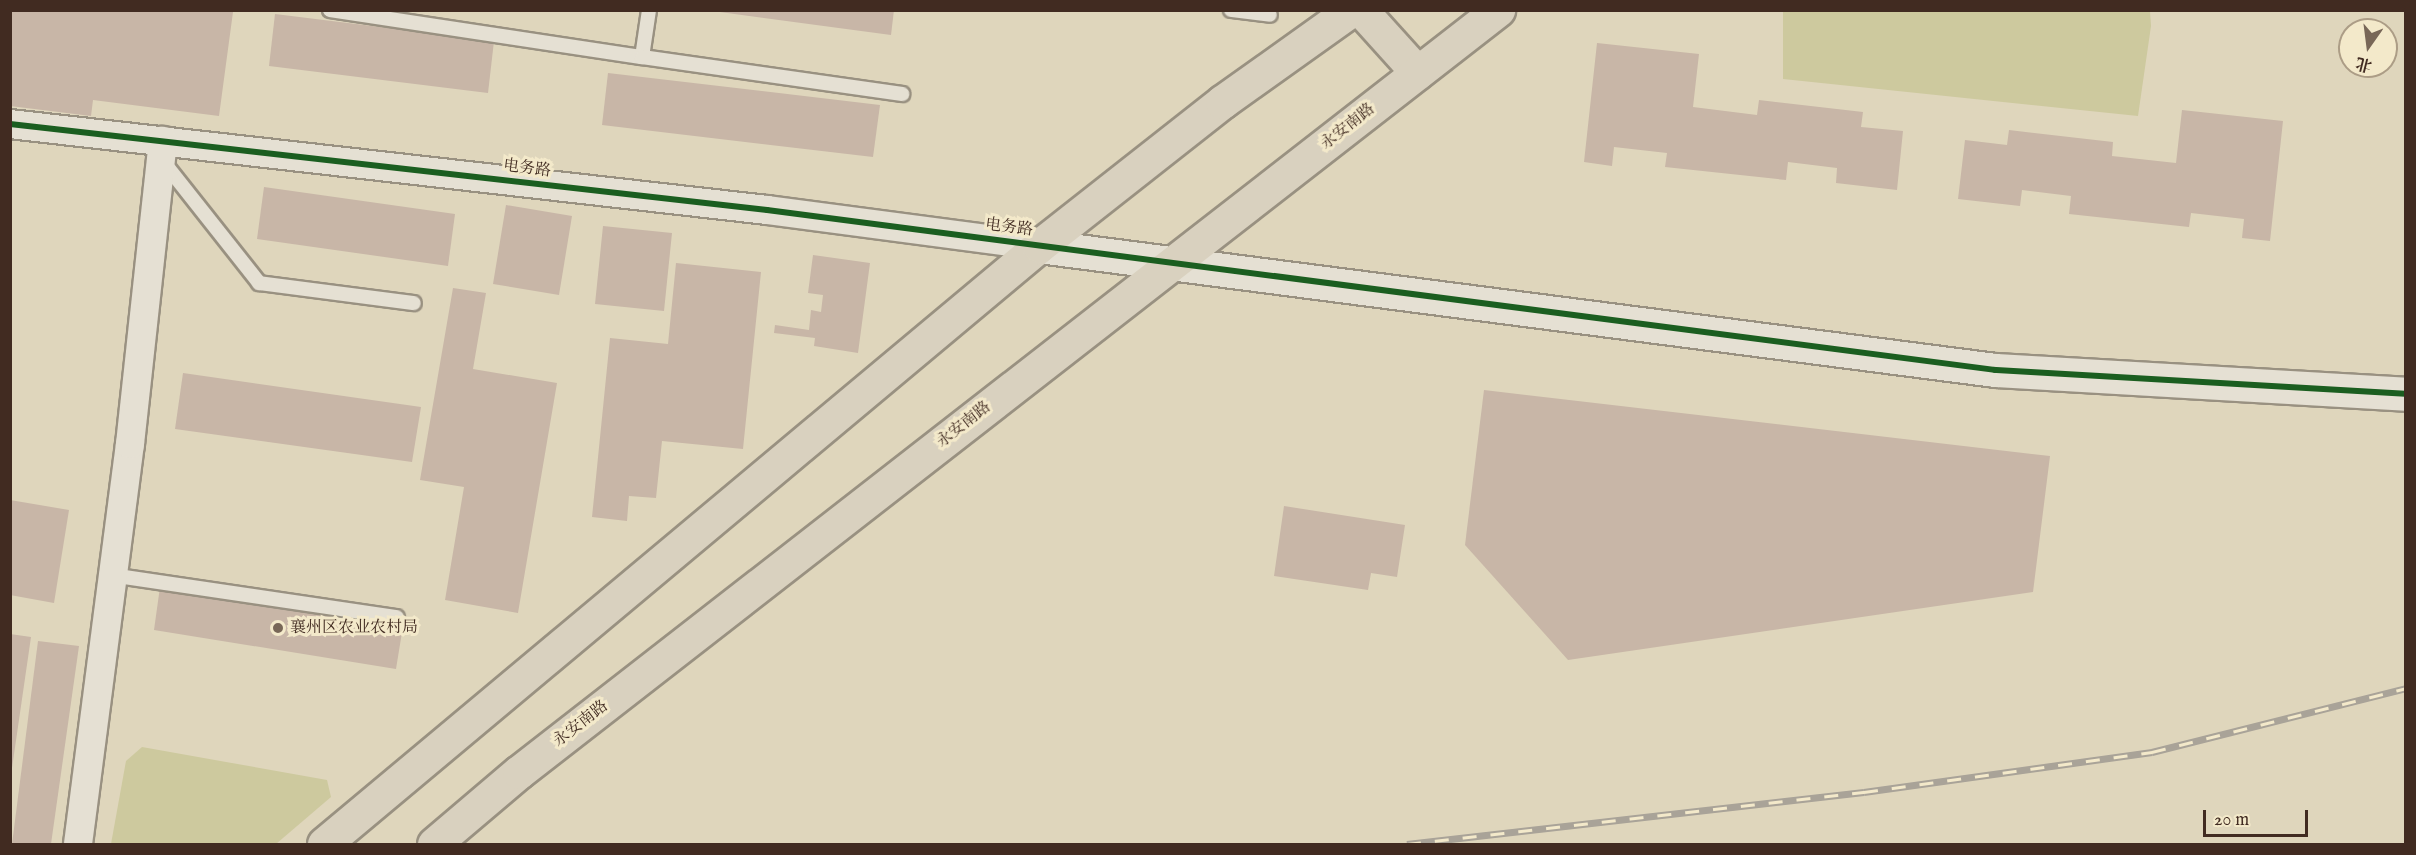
<!DOCTYPE html>
<meta charset="utf-8">
<style>
body{margin:0}
#map{position:relative;width:2416px;height:855px;overflow:hidden;background:#dfd6bc;font-family:"IM FELL English","Noto Serif SC",serif}
div>[style]{position:absolute}
.green>*{inset:0;background:#cdc99e}
.building>*{inset:0;background:#c8b6a7}
.roads{filter:drop-shadow(2px 0 #999181) drop-shadow(-2px 0 #999181) drop-shadow(0 2px #999181) drop-shadow(0 -2px #999181)}
.lane>*{height:14px;margin:-7px;padding:0 7px;transform-origin:7px;border-radius:7px;background:#e5e0d3}
.street>*{height:28px;margin:-14px;padding:0 14px;transform-origin:14px;border-radius:14px;background:#e5e0d3}
.secondary>*{height:33px;margin:-16.5px;padding:0 16.5px;transform-origin:16.5px;border-radius:16.5px;background:#e5e0d3}
.primary>*{height:33px;margin:-16.5px;padding:0 16.5px;transform-origin:16.5px;border-radius:16.5px;background:#d9d1bf}
.rail>*{height:7px;margin-top:-3.5px;transform-origin:0;background:repeating-linear-gradient(90deg,#f3e9ca 0 14px,#a9a398 0 28px);box-sizing:border-box;border-block:2px solid #a9a398}
.cycleway>*{height:6px;margin:-3px;padding:0 3px;transform-origin:3px;border-radius:3px;background:#1b5e20}
.dots>*{width:16px;height:16px;translate:-50% -50%;box-sizing:border-box;border:3px solid #f3e9ca;border-radius:50%}
span{translate:-50% -50%;white-space:nowrap;text-align:center;line-height:1.15;-webkit-text-stroke:6px #f3e9ca;paint-order:stroke}
.street-label{font-size:16px;color:#412b21}
.poi-label{font-size:16px;color:#412b21}
.left{translate:0 -50%;text-align:left}
.frame{position:absolute;inset:0;border:12px solid #412b21;pointer-events:none}
.north{position:absolute;left:2338px;top:18px;width:60px;height:60px;box-sizing:border-box;background:#f3e9ca;border:2px solid #ac9d86;border-radius:50%;rotate:194deg;font-size:16px;font-weight:700;line-height:24px;text-align:center;color:#412b21}
.north::after{content:'';display:block;margin:auto;width:21px;height:27px;background:#786757;clip-path:polygon(50% 0,100% 100%,50% 72%,0 100%)}
.scale{position:absolute;left:2203px;top:810px;width:105px;height:27px;box-sizing:border-box;border:3px solid #412b21;border-top:0;padding-left:8px;font-size:18px;line-height:21px;white-space:nowrap;color:#412b21;-webkit-text-stroke:4px #f3e9ca;paint-order:stroke}
</style>
<div id="map">
<div class="green">
<i style="clip-path:polygon(1783px 11px,2150px 11px,2151px 26px,2138px 116px,1783px 79px)"></i>
<i style="clip-path:polygon(142px 747px,327px 780px,331px 797px,276px 844px,111px 844px,126px 761px)"></i>
</div>
<div class="building">
<i style="clip-path:polygon(10px 10px,233px 12px,219px 116px,93px 100px,91px 116px,10px 106px)"></i>
<i style="clip-path:polygon(705px 10px,894px 10px,891px 35px)"></i>
<i style="clip-path:polygon(275px 14px,494px 41px,488px 93px,269px 66px)"></i>
<i style="clip-path:polygon(1597px 43px,1699px 54px,1693px 107px,1757px 115px,1759px 100px,1863px 112px,1861px 127px,1903px 131px,1897px 190px,1836px 183px,1837px 168px,1788px 162px,1786px 180px,1665px 167px,1667px 153px,1614px 147px,1612px 166px,1584px 162px)"></i>
<i style="clip-path:polygon(608px 73px,880px 105px,873px 157px,602px 125px)"></i>
<i style="clip-path:polygon(2182px 110px,2283px 121px,2270px 241px,2242px 238px,2244px 219px,2191px 213px,2189px 227px,2069px 214px,2071px 196px,2022px 190px,2020px 206px,1958px 199px,1965px 140px,2007px 145px,2009px 130px,2113px 142px,2112px 156px,2176px 163px)"></i>
<i style="clip-path:polygon(264px 187px,455px 214px,448px 266px,257px 239px)"></i>
<i style="clip-path:polygon(506px 205px,572px 216px,559px 295px,493px 284px)"></i>
<i style="clip-path:polygon(603px 226px,672px 233px,664px 311px,595px 304px)"></i>
<i style="clip-path:polygon(813px 255px,870px 263px,858px 353px,814px 346px,815px 338px,774px 333px,775px 325px,809px 330px,811px 310px,821px 312px,823px 295px,808px 293px)"></i>
<i style="clip-path:polygon(676px 263px,761px 272px,743px 449px,662px 441px,656px 498px,629px 496px,627px 521px,592px 517px,610px 338px,668px 344px)"></i>
<i style="clip-path:polygon(453px 288px,486px 293px,473px 369px,557px 383px,518px 613px,445px 600px,464px 487px,420px 480px)"></i>
<i style="clip-path:polygon(183px 373px,421px 407px,412px 462px,175px 429px)"></i>
<i style="clip-path:polygon(1484px 390px,2050px 456px,2033px 592px,1568px 660px,1465px 545px)"></i>
<i style="clip-path:polygon(10px 500px,69px 510px,54px 603px,10px 595px)"></i>
<i style="clip-path:polygon(1284px 506px,1405px 525px,1397px 577px,1371px 573px,1368px 590px,1274px 576px)"></i>
<i style="clip-path:polygon(160px 587px,403px 626px,396px 669px,154px 630px)"></i>
<i style="clip-path:polygon(10px 634px,31px 637px,12px 768px,10px 768px)"></i>
<i style="clip-path:polygon(38px 641px,79px 646px,51px 844px,12px 844px)"></i>
</div>
<div class="roads">
<div class="lane">
<i style="left:330px;top:10px;width:316px;rotate:8.6deg"></i>
<i style="left:642px;top:57px;width:48px;rotate:-81.5deg"></i>
<i style="left:1231px;top:10px;width:39px;rotate:7deg"></i>
<i style="left:642px;top:57px;width:263px;rotate:8.1deg"></i>
<i style="left:162px;top:160px;width:157px;rotate:51.7deg"></i>
<i style="left:259px;top:283px;width:156px;rotate:7.4deg"></i>
<i style="left:111px;top:575px;width:289px;rotate:8.4deg"></i>
</div>
<div class="street">
<i style="left:10px;top:124px;width:762px;rotate:6.48deg"></i>
<i style="left:767px;top:210px;width:274px;rotate:7.5deg"></i>
<i style="left:78px;top:844px;width:403px;rotate:-82.6deg"></i>
<i style="left:130px;top:444px;width:305px;rotate:-83.8deg"></i>
</div>
<div class="secondary">
<i style="left:1039px;top:246px;width:964px;rotate:7.39deg"></i>
<i style="left:1995px;top:370px;width:412px;rotate:3.3deg"></i>
</div>
<div class="primary">
<i style="left:1361px;top:10px;width:84px;rotate:47.9deg"></i>
<i style="left:324px;top:844px;width:932px;rotate:-39.91deg"></i>
<i style="left:1039px;top:246px;width:233px;rotate:-38.2deg"></i>
<i style="left:1222px;top:102px;width:158px;rotate:-35.5deg"></i>
<i style="left:434px;top:844px;width:111px;rotate:-40.3deg"></i>
<i style="left:519px;top:772px;width:1241px;rotate:-37.9deg"></i>
</div>
</div>
<div class="rail">
<i style="left:1407px;top:844px;width:460px;rotate:-6.5deg"></i>
<i style="left:1864px;top:792px;width:291px;rotate:-7.9deg"></i>
<i style="left:2152px;top:752px;width:262px;rotate:-14.1deg"></i>
</div>
<div class="cycleway">
<i style="left:10px;top:124px;width:762px;rotate:6.48deg"></i>
<i style="left:767px;top:210px;width:1238px;rotate:7.42deg"></i>
<i style="left:1995px;top:370px;width:412px;rotate:3.3deg"></i>
</div>
<div class="dots">
<i style="left:278px;top:628px;background:#786757"></i>
</div>
<div class="street-label">
<span style="left:1348px;top:127px;rotate:-38deg">永安南路</span>
<span style="left:527px;top:169px;rotate:7deg">电务路</span>
<span style="left:1009px;top:228px;rotate:7deg">电务路</span>
<span style="left:964px;top:425px;rotate:-38deg">永安南路</span>
<span style="left:581px;top:724px;rotate:-38deg">永安南路</span>
</div>
<div class="poi-label">
<span class="left" style="left:290px;top:628px">襄州区农业农村局</span>
</div>
<div class="frame"></div>
<div class="north">北</div>
<div class="scale">20 m</div>
</div>
